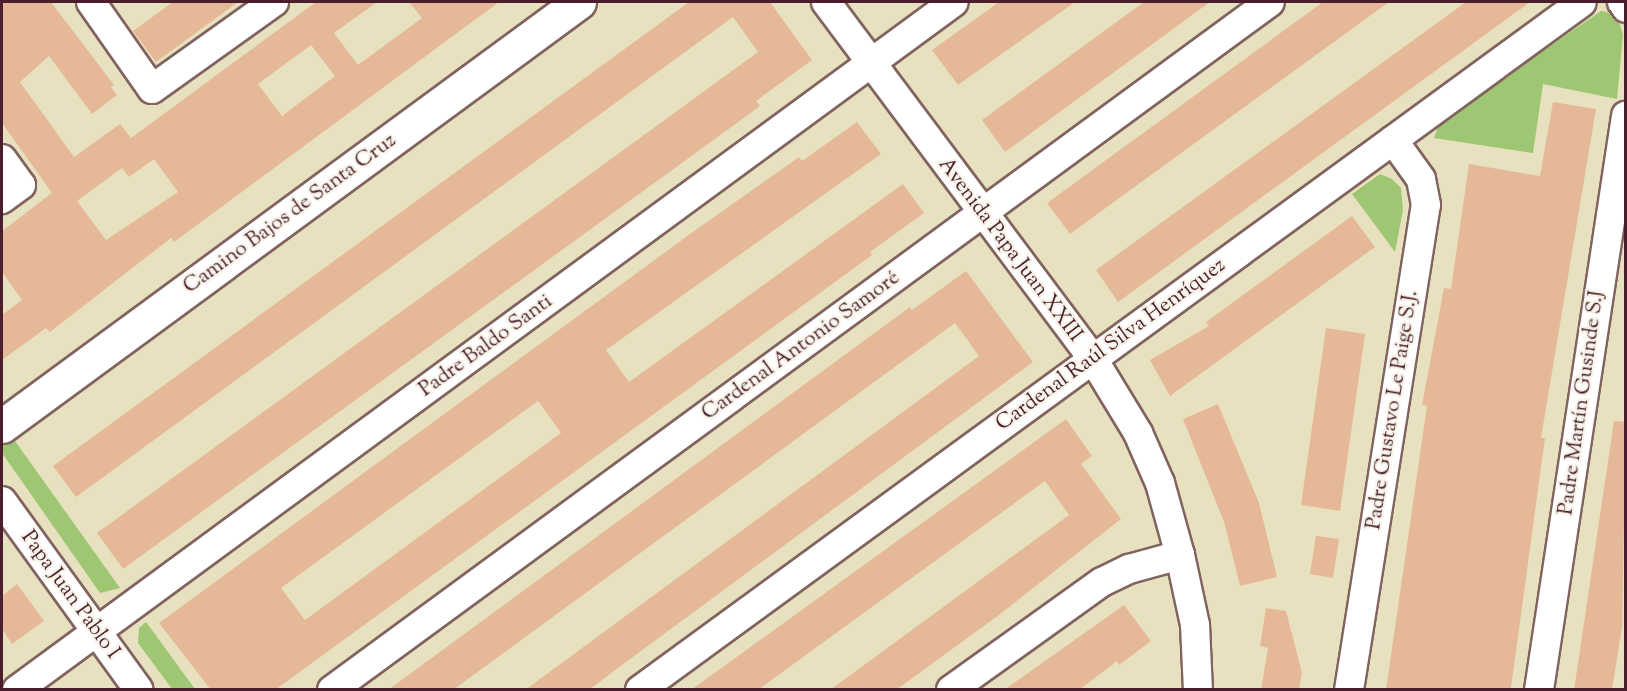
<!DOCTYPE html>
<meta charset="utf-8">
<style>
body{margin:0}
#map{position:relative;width:1627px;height:691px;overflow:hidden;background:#e8e1c0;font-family:"Sorts Mill Goudy",serif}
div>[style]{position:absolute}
.green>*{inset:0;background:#9fc672}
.building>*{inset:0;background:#e5b997}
.roads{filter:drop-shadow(2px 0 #81635f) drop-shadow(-2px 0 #81635f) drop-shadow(0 2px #81635f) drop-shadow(0 -2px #81635f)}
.minor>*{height:28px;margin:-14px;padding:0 14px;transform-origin:14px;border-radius:14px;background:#fff}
.tertiary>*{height:33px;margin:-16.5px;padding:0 16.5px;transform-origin:16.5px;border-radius:16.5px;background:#fff}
span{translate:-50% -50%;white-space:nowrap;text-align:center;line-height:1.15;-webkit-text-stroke:4.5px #f7f3e8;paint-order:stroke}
.street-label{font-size:21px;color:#4a1f2b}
.frame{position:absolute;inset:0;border:3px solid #4a1f2b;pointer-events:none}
</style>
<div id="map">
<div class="green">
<i style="clip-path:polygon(1601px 11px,1616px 14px,1623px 34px,1617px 99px,1543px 84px,1533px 153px,1434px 138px,1439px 123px)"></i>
<i style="clip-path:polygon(1380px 174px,1392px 179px,1401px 188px,1403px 210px,1395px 252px,1352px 194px)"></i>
<i style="clip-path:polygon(10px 434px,120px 588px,100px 593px,2px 453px,2px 440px)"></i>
<i style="clip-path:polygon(146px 622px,195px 689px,172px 689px,138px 643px,139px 628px)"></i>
</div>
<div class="building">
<i style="clip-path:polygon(evenodd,2px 2px,51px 2px,114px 85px,111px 87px,117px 95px,92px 114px,49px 56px,20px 82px,74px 157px,120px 124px,131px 138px,316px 2px,377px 2px,334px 33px,358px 65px,422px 18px,409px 2px,499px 2px,174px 242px,171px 238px,50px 332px,46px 328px,2px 360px,2px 315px,22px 300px,2px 272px,2px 231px,52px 193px,2px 123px,2px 2px,311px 45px,335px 76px,282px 116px,258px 84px,311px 45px,2px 2px,154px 159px,178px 192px,106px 240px,77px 201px,122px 168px,129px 177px,154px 159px)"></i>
<i style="clip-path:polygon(173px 2px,238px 2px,156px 62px,133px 31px)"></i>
<i style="clip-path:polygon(689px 2px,770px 2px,812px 60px,756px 101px,760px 106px,741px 120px,123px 569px,97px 533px,758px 52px,733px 17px,76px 497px,53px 466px)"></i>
<i style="clip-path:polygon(999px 2px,1075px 2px,958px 85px,932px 50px)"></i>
<i style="clip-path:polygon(1144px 2px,1210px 2px,1005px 152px,982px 120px)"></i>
<i style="clip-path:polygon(1323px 2px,1389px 2px,1070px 234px,1047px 203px)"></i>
<i style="clip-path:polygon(1466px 2px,1530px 2px,1118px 302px,1096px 270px)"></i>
<i style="clip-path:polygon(1553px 102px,1596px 109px,1541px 438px,1545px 438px,1511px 688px,1386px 690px,1427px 406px,1422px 405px,1444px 288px,1451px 289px,1469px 164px,1540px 176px)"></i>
<i style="clip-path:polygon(evenodd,857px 122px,881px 154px,606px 350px,629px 382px,903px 184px,924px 213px,870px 252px,872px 255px,275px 690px,211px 690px,159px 623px,690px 234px,799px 157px,802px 161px,857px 122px,538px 401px,561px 433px,305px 620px,281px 588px,538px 401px)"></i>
<i style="clip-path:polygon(1352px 216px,1375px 247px,1170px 396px,1150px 360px,1209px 326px,1206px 322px)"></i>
<i style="clip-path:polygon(966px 271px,1033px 362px,622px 665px,589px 690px,525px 690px,979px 356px,955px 323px,453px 690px,388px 690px,910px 307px,912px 310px)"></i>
<i style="clip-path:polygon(1326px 328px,1365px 334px,1340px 511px,1301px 505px)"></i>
<i style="clip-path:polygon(1218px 404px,1259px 503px,1277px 577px,1240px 586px,1224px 522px,1183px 419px)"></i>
<i style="clip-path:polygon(1066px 419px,1092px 456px,1081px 464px,1121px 519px,999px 615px,896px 690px,830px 690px,1069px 515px,1045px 481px,758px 690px,691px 690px)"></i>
<i style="clip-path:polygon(1614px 421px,1626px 422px,1622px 627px,1612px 690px,1574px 690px)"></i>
<i style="clip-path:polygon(1316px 536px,1339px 539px,1333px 578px,1310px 574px)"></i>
<i style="clip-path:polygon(17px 584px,44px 621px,12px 644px,2px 629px,2px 596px)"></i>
<i style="clip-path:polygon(1124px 605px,1151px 641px,1119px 665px,1117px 661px,1079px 690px,1004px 690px)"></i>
<i style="clip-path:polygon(1266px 608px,1286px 611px,1302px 673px,1299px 690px,1261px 690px,1268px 648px,1260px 646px)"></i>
</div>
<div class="roads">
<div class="minor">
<i style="left:91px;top:2px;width:106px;rotate:55deg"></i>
<i style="left:152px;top:89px;width:150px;rotate:-35.5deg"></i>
<i style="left:826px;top:2px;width:446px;rotate:53.2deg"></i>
<i style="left:1093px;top:359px;width:87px;rotate:58.7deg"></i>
<i style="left:1138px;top:433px;width:55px;rotate:66.3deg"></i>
<i style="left:1160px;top:483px;width:75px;rotate:74.5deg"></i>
<i style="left:1180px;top:555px;width:72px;rotate:77.9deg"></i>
<i style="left:1195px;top:625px;width:65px;rotate:87.4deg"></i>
<i style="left:1622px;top:2px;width:7px;rotate:56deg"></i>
<i style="left:2px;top:159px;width:32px;rotate:54deg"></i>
<i style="left:21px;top:185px;width:24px;rotate:144deg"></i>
<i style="left:2px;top:501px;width:233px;rotate:54.1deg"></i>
<i style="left:17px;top:690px;width:1162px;rotate:-36.29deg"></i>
<i style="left:332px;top:690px;width:1163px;rotate:-36.26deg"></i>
<i style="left:640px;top:690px;width:1166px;rotate:-36.14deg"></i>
<i style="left:951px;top:690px;width:186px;rotate:-35.6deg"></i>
<i style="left:1102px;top:582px;width:30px;rotate:-26deg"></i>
<i style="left:1129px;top:569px;width:53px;rotate:-15.4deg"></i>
<i style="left:1349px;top:690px;width:491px;rotate:-81deg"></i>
<i style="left:1426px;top:205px;width:26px;rotate:-101deg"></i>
<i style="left:1421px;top:179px;width:48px;rotate:-125.7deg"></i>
<i style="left:1539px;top:690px;width:581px;rotate:-81.38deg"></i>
</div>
<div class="tertiary">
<i style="left:2px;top:426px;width:716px;rotate:-36.31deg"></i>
</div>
</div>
<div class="street-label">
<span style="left:290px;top:214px;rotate:-36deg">Camino Bajos de Santa Cruz</span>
<span style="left:1010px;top:250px;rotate:53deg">Avenida Papa Juan XXIII</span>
<span style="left:1111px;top:345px;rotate:-36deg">Cardenal Raúl Silva Henríquez</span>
<span style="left:486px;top:346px;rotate:-36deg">Padre Baldo Santi</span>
<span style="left:801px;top:346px;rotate:-36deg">Cardenal Antonio Samoré</span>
<span style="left:1582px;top:403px;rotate:-82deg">Padre Martín Gusinde S.J</span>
<span style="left:1393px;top:410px;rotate:-81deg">Padre Gustavo Le Paige S.J.</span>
<span style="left:70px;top:595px;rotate:54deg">Papa Juan Pablo I</span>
</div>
<div class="frame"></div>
</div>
